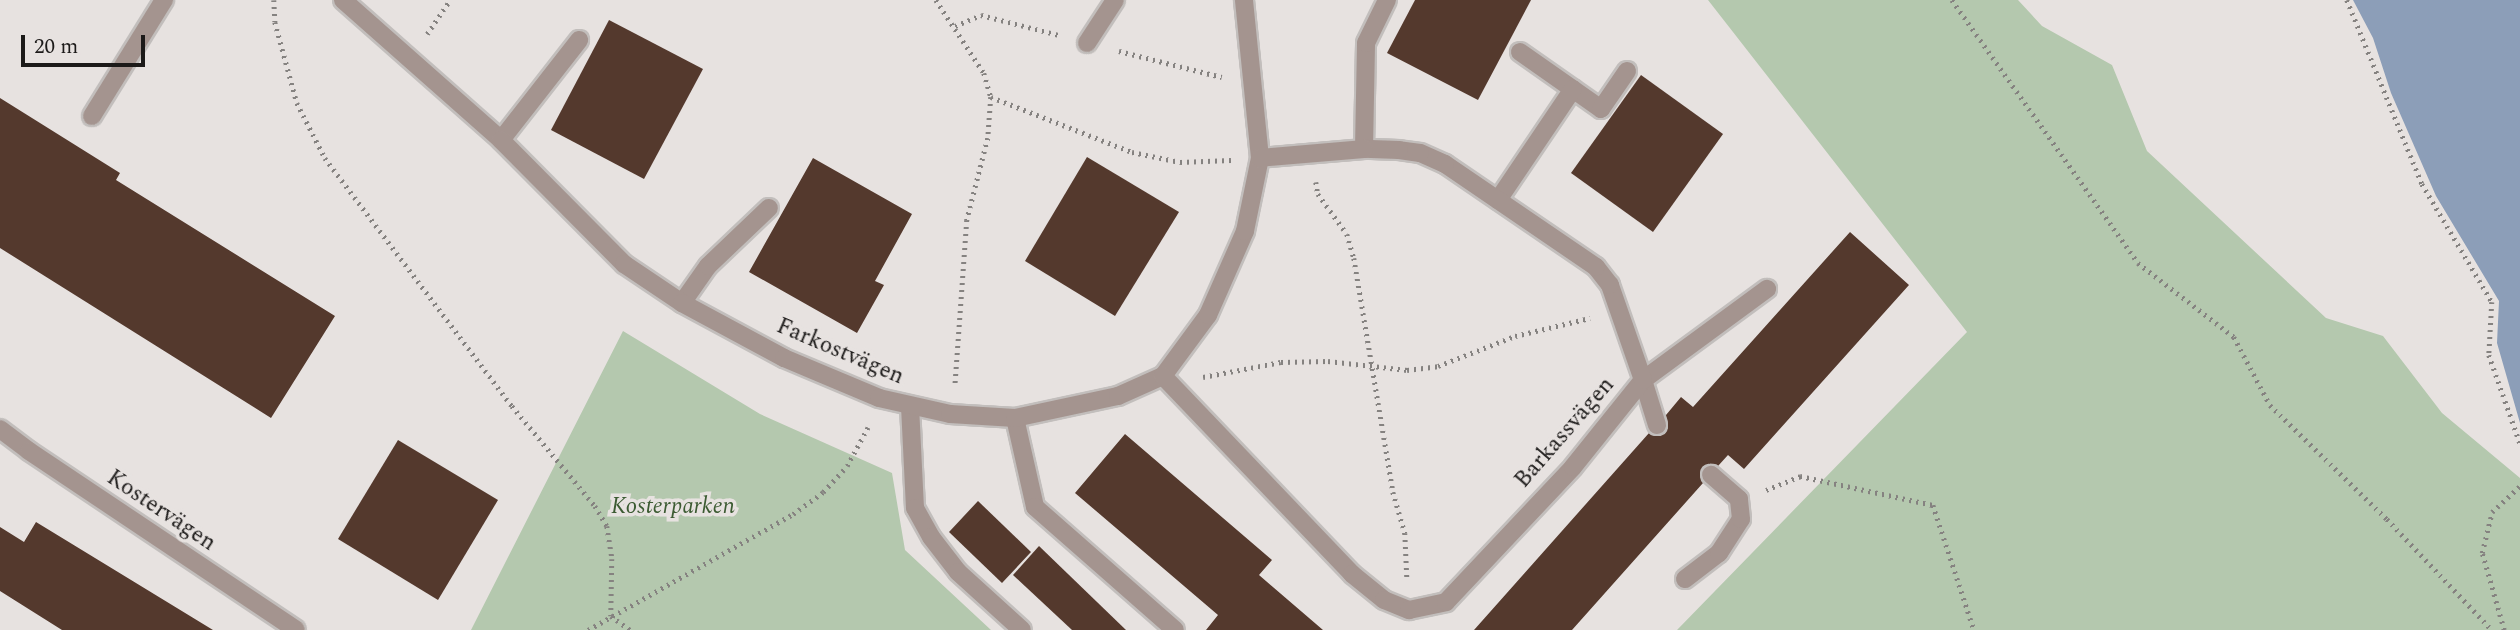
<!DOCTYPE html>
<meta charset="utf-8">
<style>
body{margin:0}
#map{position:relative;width:2520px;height:630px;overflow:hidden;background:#e7e2e0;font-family:Spectral,serif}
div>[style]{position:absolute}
.green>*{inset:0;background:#b4c8ae}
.water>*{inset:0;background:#8c9eb8}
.building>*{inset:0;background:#54392d}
.path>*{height:4.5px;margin-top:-2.25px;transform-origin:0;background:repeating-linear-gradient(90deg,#858280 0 2px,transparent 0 7px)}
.roads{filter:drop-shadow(2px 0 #c2bebc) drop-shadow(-2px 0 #c2bebc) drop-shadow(0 2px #c2bebc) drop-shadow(0 -2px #c2bebc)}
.service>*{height:18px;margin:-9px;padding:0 9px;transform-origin:9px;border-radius:9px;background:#a4948f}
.minor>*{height:18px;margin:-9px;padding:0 9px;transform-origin:9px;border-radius:9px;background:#a4948f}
span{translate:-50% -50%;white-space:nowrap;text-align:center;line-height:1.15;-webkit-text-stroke:7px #e7e2e0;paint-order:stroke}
.street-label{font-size:23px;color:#1c1a19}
.park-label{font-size:23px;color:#3c5b32;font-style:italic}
.scale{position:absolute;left:21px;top:35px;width:124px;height:32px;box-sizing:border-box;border:4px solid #1c1a19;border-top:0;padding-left:9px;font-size:21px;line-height:24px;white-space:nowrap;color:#1c1a19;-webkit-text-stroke:5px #e7e2e0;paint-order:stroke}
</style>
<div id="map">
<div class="green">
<i style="clip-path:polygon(1708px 0,2018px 0,2042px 26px,2112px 65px,2147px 151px,2326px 318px,2383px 336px,2442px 413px,2520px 478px,2520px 630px,1677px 630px,1967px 332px)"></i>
<i style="clip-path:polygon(623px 331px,760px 414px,892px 473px,905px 550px,991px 630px,471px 630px)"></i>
</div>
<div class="water">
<i style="clip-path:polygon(2353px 0,2520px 0,2520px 423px,2497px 343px,2499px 301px,2436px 196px,2391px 93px,2373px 38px)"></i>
</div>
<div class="building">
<i style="clip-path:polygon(1415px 0,1531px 0,1478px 100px,1387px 53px)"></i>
<i style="clip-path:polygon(609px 20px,703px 69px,644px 179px,551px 130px)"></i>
<i style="clip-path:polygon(1641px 75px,1723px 134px,1653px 232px,1571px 173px)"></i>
<i style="clip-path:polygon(0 98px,120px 173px,116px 180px,335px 316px,271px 418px,0 248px)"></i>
<i style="clip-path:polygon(1087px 157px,1179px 212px,1115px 316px,1025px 261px)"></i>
<i style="clip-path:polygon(813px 158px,912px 214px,875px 281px,884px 285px,857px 333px,749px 272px)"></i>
<i style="clip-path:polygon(1850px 232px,1909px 285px,1744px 469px,1728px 455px,1718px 466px,1712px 464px,1703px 467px,1700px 474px,1703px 483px,1572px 630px,1474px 630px,1649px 433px,1660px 436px,1666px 432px,1666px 415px,1681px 397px,1693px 407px)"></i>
<i style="clip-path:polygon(1125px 434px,1272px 560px,1259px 575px,1323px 630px,1206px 630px,1218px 615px,1075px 493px)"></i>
<i style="clip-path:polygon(398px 440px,498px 500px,438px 600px,338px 539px)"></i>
<i style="clip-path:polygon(978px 501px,1031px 552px,1002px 583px,949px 532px)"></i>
<i style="clip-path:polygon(36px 522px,213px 630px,62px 630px,0 591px,0 527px,24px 542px)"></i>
<i style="clip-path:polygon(1039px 546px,1126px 630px,1072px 630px,1013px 575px)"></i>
</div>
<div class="path">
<i style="left:274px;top:0;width:22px;rotate:87deg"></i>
<i style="left:275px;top:22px;width:84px;rotate:74.8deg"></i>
<i style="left:297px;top:103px;width:62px;rotate:63deg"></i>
<i style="left:325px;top:158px;width:311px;rotate:53deg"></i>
<i style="left:512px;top:406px;width:130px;rotate:50.3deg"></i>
<i style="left:595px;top:506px;width:23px;rotate:59deg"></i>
<i style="left:607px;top:526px;width:33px;rotate:81deg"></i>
<i style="left:612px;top:559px;width:57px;rotate:91deg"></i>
<i style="left:611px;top:616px;width:24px;rotate:36deg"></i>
<i style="left:936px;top:0;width:87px;rotate:56.7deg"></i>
<i style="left:984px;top:73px;width:25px;rotate:74deg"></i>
<i style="left:991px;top:97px;width:41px;rotate:94.2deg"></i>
<i style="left:988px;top:138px;width:85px;rotate:104.4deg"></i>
<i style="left:967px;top:220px;width:166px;rotate:94.1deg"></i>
<i style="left:1952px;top:0;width:322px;rotate:54.7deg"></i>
<i style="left:2138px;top:263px;width:121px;rotate:37.6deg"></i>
<i style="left:2234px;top:337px;width:77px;rotate:62.1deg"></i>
<i style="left:2270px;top:405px;width:163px;rotate:44.3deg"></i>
<i style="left:2387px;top:519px;width:153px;rotate:46.6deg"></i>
<i style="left:2347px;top:0;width:199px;rotate:67.8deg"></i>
<i style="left:2422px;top:184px;width:137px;rotate:59.3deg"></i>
<i style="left:2492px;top:302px;width:53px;rotate:93.2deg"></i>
<i style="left:2489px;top:355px;width:93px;rotate:70.6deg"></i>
<i style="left:955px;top:26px;width:28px;rotate:-23deg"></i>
<i style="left:981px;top:15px;width:81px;rotate:14.4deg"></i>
<i style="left:427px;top:34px;width:41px;rotate:-55.9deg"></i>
<i style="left:1119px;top:51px;width:106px;rotate:14.2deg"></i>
<i style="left:991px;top:97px;width:151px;rotate:21.3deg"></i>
<i style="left:1132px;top:152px;width:49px;rotate:11.8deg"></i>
<i style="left:1180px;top:162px;width:51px;rotate:-2.2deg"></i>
<i style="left:1316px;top:182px;width:12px;rotate:81deg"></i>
<i style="left:1318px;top:194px;width:49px;rotate:54.1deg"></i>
<i style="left:1347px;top:234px;width:25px;rotate:74deg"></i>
<i style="left:1354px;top:258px;width:237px;rotate:80.5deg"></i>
<i style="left:1393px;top:492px;width:43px;rotate:73.7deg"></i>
<i style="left:1405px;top:533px;width:44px;rotate:87.4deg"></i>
<i style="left:1203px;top:377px;width:79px;rotate:-10.9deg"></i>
<i style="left:1281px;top:362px;width:47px;rotate:-1.2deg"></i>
<i style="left:1328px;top:361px;width:80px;rotate:6.5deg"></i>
<i style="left:1407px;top:370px;width:31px;rotate:-7deg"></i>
<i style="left:1438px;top:366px;width:83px;rotate:-21.3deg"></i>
<i style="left:1515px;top:336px;width:77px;rotate:-13.5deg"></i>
<i style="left:1766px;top:490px;width:37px;rotate:-22deg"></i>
<i style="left:1800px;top:476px;width:136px;rotate:12.3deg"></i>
<i style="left:1933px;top:505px;width:132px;rotate:71.8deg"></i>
<i style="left:588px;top:630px;width:236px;rotate:-29.5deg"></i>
<i style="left:793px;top:514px;width:37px;rotate:-36deg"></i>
<i style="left:823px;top:492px;width:35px;rotate:-47deg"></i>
<i style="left:847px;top:466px;width:44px;rotate:-61.7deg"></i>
<i style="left:2504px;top:630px;width:80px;rotate:-105.9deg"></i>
<i style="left:2482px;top:553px;width:42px;rotate:-76.3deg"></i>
<i style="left:2492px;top:512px;width:38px;rotate:-43deg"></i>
</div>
<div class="roads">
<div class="service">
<i style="left:1087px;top:43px;width:51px;rotate:-56.9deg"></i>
<i style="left:1520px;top:52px;width:99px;rotate:35.1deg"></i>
<i style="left:1601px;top:109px;width:46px;rotate:-55.6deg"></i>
<i style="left:92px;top:116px;width:137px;rotate:-58.2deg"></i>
<i style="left:501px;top:140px;width:127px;rotate:-52deg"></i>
<i style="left:1364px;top:149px;width:106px;rotate:-88.9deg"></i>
<i style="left:1366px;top:43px;width:48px;rotate:-64deg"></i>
<i style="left:1498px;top:200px;width:134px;rotate:-56deg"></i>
<i style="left:682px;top:303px;width:45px;rotate:-54.9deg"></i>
<i style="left:708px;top:266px;width:84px;rotate:-43.6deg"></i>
<i style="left:910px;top:406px;width:102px;rotate:87.2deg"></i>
<i style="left:915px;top:508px;width:33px;rotate:61deg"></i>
<i style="left:931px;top:537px;width:44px;rotate:52.4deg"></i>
<i style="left:958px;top:572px;width:86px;rotate:42.2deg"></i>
<i style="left:1015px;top:418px;width:91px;rotate:77.3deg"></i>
<i style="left:1035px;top:507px;width:186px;rotate:41.3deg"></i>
<i style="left:1657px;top:425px;width:47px;rotate:-107.3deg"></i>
<i style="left:1643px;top:380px;width:154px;rotate:-36.3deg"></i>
<i style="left:1685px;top:579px;width:43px;rotate:-37.4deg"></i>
<i style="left:1719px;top:553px;width:40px;rotate:-57.1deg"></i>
<i style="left:1741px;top:519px;width:20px;rotate:-96deg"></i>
<i style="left:1739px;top:499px;width:37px;rotate:-139deg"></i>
</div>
<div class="minor">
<i style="left:343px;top:0;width:211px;rotate:41.5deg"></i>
<i style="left:501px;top:140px;width:175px;rotate:45.2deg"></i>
<i style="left:624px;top:264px;width:70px;rotate:33.9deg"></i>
<i style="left:682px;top:303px;width:116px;rotate:28.3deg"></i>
<i style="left:784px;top:358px;width:103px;rotate:22.8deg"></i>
<i style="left:879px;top:398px;width:73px;rotate:12.7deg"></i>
<i style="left:950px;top:414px;width:65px;rotate:3.5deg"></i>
<i style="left:1015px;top:418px;width:105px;rotate:-12.1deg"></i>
<i style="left:1118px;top:396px;width:49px;rotate:-24deg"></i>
<i style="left:1163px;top:376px;width:76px;rotate:-53.6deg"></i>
<i style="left:1208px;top:315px;width:92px;rotate:-66.2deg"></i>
<i style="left:1245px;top:231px;width:75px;rotate:-78.4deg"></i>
<i style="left:1260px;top:158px;width:159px;rotate:-95.8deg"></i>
<i style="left:1163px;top:376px;width:274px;rotate:46.3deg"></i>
<i style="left:1352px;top:574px;width:41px;rotate:39.1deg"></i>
<i style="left:1384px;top:600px;width:27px;rotate:22deg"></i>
<i style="left:1409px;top:610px;width:38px;rotate:-12deg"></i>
<i style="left:1446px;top:602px;width:185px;rotate:-46.7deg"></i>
<i style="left:1573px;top:467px;width:112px;rotate:-51.2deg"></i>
<i style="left:1643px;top:380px;width:101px;rotate:-109.2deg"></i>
<i style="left:1610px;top:285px;width:23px;rotate:-128deg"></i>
<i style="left:1596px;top:267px;width:183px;rotate:-145.7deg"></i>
<i style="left:1445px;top:164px;width:27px;rotate:-156deg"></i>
<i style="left:1420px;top:153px;width:21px;rotate:-172deg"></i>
<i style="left:1399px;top:150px;width:35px;rotate:-178deg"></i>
<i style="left:1364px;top:149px;width:104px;rotate:175.1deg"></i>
<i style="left:0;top:429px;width:36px;rotate:37deg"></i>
<i style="left:29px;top:451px;width:321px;rotate:33.8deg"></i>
</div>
</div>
<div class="street-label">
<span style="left:840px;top:352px;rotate:23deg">Farkostvägen</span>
<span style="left:1565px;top:433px;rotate:-49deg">Barkassvägen</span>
<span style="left:161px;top:511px;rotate:34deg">Kostervägen</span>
</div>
<div class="park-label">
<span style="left:673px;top:507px">Kosterparken</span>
</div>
<div class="scale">20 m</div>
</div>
